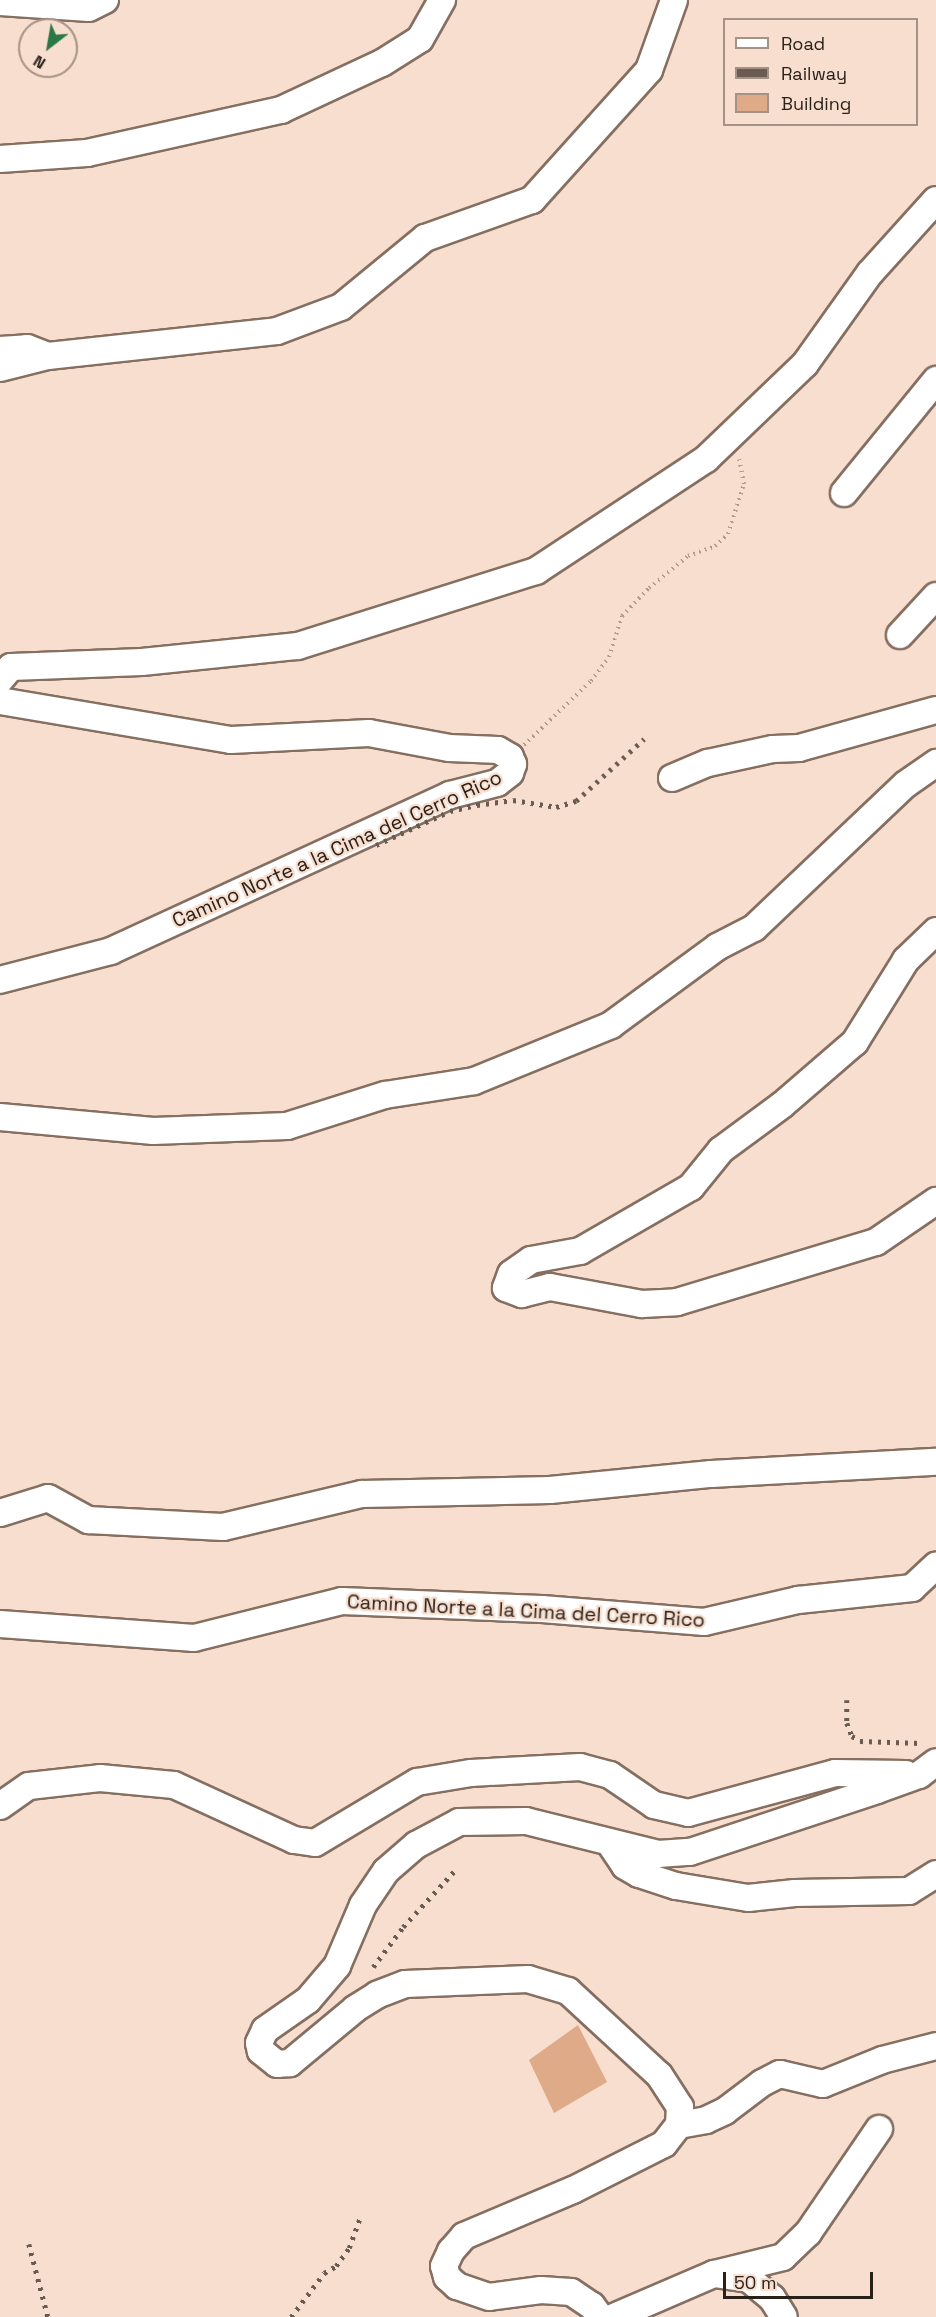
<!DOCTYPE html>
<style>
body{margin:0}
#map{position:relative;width:936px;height:2317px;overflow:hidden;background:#f7dece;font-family:"Space Grotesk",sans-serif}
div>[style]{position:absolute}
.building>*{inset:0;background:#deaa88}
.path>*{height:4px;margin-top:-2px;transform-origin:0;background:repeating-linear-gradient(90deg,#af9b8f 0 1.5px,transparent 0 6px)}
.roads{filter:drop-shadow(2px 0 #856f61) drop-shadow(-2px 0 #856f61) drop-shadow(0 2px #856f61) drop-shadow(0 -2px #856f61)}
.minor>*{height:26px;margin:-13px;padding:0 13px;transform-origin:13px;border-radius:13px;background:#fff}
.rail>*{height:4.5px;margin-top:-2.25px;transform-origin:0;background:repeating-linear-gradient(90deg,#695b52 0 3px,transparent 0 9px)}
span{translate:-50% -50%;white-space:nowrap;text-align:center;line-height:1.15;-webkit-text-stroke:4.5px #f7dece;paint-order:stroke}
.street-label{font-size:20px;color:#29201a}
.legend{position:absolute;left:723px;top:18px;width:195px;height:108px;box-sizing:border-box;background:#f7dece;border:2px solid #a59286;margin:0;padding:8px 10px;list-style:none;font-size:18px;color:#29201a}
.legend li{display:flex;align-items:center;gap:12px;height:30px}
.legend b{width:30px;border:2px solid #a59286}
.north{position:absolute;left:18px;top:18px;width:60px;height:60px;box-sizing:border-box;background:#f7dece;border:2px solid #a59286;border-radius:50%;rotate:211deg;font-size:16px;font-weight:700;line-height:24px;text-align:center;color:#29201a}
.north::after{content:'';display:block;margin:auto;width:21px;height:27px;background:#2c7746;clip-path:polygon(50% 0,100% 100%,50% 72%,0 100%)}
.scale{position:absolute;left:723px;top:2272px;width:150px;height:27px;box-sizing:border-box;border:3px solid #29201a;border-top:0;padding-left:8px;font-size:18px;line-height:21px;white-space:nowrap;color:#29201a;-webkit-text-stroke:4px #f7dece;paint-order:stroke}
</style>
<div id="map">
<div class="building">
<i style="clip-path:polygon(578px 2025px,607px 2082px,554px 2113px,529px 2060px)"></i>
</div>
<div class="path">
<i style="left:524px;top:745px;width:93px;rotate:-43.7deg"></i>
<i style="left:591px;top:681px;width:30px;rotate:-53deg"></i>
<i style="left:609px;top:657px;width:43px;rotate:-72.4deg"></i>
<i style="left:622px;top:616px;width:39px;rotate:-46deg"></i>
<i style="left:649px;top:588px;width:50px;rotate:-39.4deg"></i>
<i style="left:688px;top:556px;width:29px;rotate:-20deg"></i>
<i style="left:715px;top:546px;width:18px;rotate:-43deg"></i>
<i style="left:728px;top:534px;width:52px;rotate:-72.3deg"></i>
<i style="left:744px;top:484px;width:25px;rotate:-101deg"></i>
</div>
<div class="roads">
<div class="minor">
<i style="left:0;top:2px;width:89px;rotate:3.9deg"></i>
<i style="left:89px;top:8px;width:18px;rotate:-27deg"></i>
<i style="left:0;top:159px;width:87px;rotate:-3.9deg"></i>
<i style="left:87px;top:153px;width:199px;rotate:-12.5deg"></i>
<i style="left:281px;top:110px;width:111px;rotate:-25deg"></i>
<i style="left:382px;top:63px;width:45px;rotate:-32.3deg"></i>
<i style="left:420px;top:39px;width:45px;rotate:-60.6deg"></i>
<i style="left:0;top:350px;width:27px;rotate:-4deg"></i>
<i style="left:27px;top:348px;width:22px;rotate:21deg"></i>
<i style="left:48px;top:356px;width:49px;rotate:166deg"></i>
<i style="left:48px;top:356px;width:230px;rotate:-6.2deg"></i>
<i style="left:277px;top:331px;width:68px;rotate:-20.6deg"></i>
<i style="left:341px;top:307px;width:109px;rotate:-39.4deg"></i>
<i style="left:425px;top:238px;width:114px;rotate:-19.6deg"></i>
<i style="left:532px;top:200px;width:175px;rotate:-48deg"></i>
<i style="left:649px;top:70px;width:74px;rotate:-70.3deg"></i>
<i style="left:844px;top:493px;width:146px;rotate:-50.8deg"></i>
<i style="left:900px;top:635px;width:53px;rotate:-47.3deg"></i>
<i style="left:0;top:680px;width:17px;rotate:-50deg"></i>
<i style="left:11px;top:667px;width:131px;rotate:-2.2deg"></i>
<i style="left:142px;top:662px;width:157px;rotate:-5.9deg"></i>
<i style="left:298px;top:646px;width:250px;rotate:-17.5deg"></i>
<i style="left:536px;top:571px;width:204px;rotate:-33.4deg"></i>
<i style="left:706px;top:459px;width:137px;rotate:-43.8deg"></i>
<i style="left:805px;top:364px;width:112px;rotate:-54.5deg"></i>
<i style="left:870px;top:273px;width:98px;rotate:-47.9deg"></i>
<i style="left:0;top:701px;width:234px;rotate:9.6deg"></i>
<i style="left:231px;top:740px;width:138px;rotate:-2.9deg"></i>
<i style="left:369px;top:733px;width:81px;rotate:10.6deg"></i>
<i style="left:449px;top:748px;width:49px;rotate:2.3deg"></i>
<i style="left:498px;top:750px;width:14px;rotate:30deg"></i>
<i style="left:510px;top:757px;width:8px;rotate:67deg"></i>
<i style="left:513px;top:764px;width:9px;rotate:108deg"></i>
<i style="left:510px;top:773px;width:16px;rotate:142deg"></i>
<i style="left:497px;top:783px;width:49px;rotate:165.7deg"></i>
<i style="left:450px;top:795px;width:373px;rotate:155.3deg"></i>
<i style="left:111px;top:951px;width:115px;rotate:165.4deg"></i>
<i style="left:672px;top:778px;width:39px;rotate:-23deg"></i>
<i style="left:708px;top:763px;width:66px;rotate:-12.2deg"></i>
<i style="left:773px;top:749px;width:26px;rotate:-2deg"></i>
<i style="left:799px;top:748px;width:142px;rotate:-15.5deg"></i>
<i style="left:936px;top:931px;width:42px;rotate:136deg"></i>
<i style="left:906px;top:960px;width:97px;rotate:121.9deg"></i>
<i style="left:855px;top:1042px;width:96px;rotate:139.2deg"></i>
<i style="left:782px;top:1105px;width:76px;rotate:143.6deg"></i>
<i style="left:721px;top:1150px;width:48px;rotate:129deg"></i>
<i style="left:691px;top:1187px;width:128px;rotate:150deg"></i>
<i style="left:580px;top:1251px;width:50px;rotate:169.6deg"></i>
<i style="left:531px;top:1260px;width:24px;rotate:145deg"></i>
<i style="left:511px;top:1274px;width:15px;rotate:110deg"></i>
<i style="left:506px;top:1288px;width:17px;rotate:21deg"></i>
<i style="left:522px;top:1294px;width:29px;rotate:-14deg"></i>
<i style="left:550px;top:1287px;width:94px;rotate:10.5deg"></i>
<i style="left:642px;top:1304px;width:35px;rotate:-3deg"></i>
<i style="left:677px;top:1302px;width:208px;rotate:-16.8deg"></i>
<i style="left:876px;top:1242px;width:73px;rotate:-34.3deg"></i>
<i style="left:0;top:1117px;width:154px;rotate:5.2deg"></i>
<i style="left:153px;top:1131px;width:134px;rotate:-2.1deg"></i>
<i style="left:287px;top:1126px;width:103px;rotate:-17.6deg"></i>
<i style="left:385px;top:1095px;width:90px;rotate:-8.9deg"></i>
<i style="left:474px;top:1081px;width:148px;rotate:-22.2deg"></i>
<i style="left:611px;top:1025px;width:132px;rotate:-36.3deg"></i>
<i style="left:717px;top:947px;width:42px;rotate:-27.2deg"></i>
<i style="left:754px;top:928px;width:209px;rotate:-43.5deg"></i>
<i style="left:906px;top:784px;width:37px;rotate:-35deg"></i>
<i style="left:0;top:1513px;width:50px;rotate:-17.4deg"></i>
<i style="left:48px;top:1498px;width:46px;rotate:28.8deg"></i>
<i style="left:88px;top:1520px;width:135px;rotate:3deg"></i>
<i style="left:223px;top:1527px;width:143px;rotate:-13.4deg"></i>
<i style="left:362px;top:1494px;width:188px;rotate:-1.2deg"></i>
<i style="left:550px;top:1490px;width:162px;rotate:-5.7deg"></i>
<i style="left:711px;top:1474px;width:225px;rotate:-3.1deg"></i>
<i style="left:0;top:1624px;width:195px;rotate:4.1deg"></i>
<i style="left:194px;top:1638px;width:153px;rotate:-14deg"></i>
<i style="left:342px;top:1601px;width:200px;rotate:2.3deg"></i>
<i style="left:542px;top:1609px;width:163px;rotate:4.6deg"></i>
<i style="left:704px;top:1622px;width:97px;rotate:-13.2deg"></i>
<i style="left:798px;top:1600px;width:115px;rotate:-6deg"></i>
<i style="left:912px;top:1588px;width:33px;rotate:-43deg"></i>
<i style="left:0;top:1806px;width:35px;rotate:-35deg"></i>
<i style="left:29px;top:1786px;width:71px;rotate:-6.4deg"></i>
<i style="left:100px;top:1778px;width:74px;rotate:5.4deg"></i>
<i style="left:174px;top:1785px;width:132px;rotate:24.6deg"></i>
<i style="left:294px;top:1840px;width:21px;rotate:8deg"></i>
<i style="left:315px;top:1843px;width:119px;rotate:-30.9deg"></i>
<i style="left:417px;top:1782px;width:55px;rotate:-9.5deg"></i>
<i style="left:471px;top:1773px;width:109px;rotate:-3.2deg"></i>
<i style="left:580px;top:1767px;width:31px;rotate:15deg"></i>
<i style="left:610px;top:1775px;width:53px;rotate:34.3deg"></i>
<i style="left:654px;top:1805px;width:35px;rotate:13deg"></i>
<i style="left:688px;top:1813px;width:152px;rotate:-15.2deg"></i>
<i style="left:835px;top:1773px;width:71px;rotate:0.8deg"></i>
<i style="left:611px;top:1845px;width:25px;rotate:56deg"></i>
<i style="left:625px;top:1866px;width:16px;rotate:30deg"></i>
<i style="left:639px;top:1874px;width:39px;rotate:18deg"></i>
<i style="left:676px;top:1886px;width:73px;rotate:9.5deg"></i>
<i style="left:748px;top:1898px;width:47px;rotate:-6.1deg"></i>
<i style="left:795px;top:1893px;width:114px;rotate:-1deg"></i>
<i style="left:909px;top:1891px;width:32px;rotate:-32deg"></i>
<i style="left:679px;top:2125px;width:27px;rotate:-10deg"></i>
<i style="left:706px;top:2120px;width:21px;rotate:-25deg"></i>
<i style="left:725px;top:2111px;width:46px;rotate:-37.1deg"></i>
<i style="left:762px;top:2083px;width:20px;rotate:-27deg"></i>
<i style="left:780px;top:2074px;width:44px;rotate:13.1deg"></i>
<i style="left:823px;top:2084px;width:64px;rotate:-22.1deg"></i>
<i style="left:882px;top:2060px;width:56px;rotate:-14.5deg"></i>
<i style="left:714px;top:2274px;width:71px;rotate:-13.8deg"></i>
<i style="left:783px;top:2257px;width:35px;rotate:-44deg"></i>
<i style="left:808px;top:2233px;width:126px;rotate:-55.7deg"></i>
<i style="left:600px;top:2317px;width:14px;rotate:-126deg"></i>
<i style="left:592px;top:2306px;width:25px;rotate:-146deg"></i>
<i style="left:571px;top:2292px;width:30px;rotate:-176deg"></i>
<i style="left:541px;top:2290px;width:52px;rotate:172.3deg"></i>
<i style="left:489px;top:2297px;width:34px;rotate:-161deg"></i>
<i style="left:457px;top:2286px;width:13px;rotate:-138deg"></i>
<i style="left:447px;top:2277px;width:11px;rotate:-105deg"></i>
<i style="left:444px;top:2266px;width:17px;rotate:-65deg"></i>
<i style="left:451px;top:2251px;width:20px;rotate:-49deg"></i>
<i style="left:464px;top:2236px;width:118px;rotate:-22.9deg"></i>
<i style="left:573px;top:2190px;width:102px;rotate:-26.8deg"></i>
<i style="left:664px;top:2144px;width:24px;rotate:-52deg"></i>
<i style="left:679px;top:2125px;width:18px;rotate:-87deg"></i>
<i style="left:680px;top:2107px;width:38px;rotate:-123deg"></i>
<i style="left:659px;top:2075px;width:124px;rotate:-137.3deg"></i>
<i style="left:568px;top:1991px;width:42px;rotate:-163.3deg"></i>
<i style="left:528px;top:1979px;width:123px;rotate:177.7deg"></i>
<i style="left:405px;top:1984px;width:30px;rotate:159deg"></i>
<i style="left:377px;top:1995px;width:26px;rotate:148deg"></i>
<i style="left:355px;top:2009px;width:85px;rotate:140.3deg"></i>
<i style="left:290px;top:2063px;width:13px;rotate:176deg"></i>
<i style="left:277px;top:2064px;width:21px;rotate:-141deg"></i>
<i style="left:261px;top:2051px;width:8px;rotate:-104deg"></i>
<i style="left:259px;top:2043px;width:14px;rotate:-65deg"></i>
<i style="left:265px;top:2030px;width:52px;rotate:-34.9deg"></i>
<i style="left:308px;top:2000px;width:45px;rotate:-49.5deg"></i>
<i style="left:337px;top:1966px;width:66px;rotate:-66.9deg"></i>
<i style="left:363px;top:1905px;width:41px;rotate:-55.9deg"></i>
<i style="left:386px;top:1871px;width:40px;rotate:-41deg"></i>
<i style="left:416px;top:1845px;width:49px;rotate:-28.1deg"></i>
<i style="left:459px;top:1822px;width:67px;rotate:-0.9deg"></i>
<i style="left:526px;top:1821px;width:136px;rotate:14deg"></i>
<i style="left:658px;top:1854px;width:32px;rotate:-4deg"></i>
<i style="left:690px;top:1852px;width:197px;rotate:-18.3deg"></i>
<i style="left:877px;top:1790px;width:45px;rotate:-19.7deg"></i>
<i style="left:919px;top:1775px;width:21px;rotate:-37deg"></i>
<i style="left:614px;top:2317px;width:109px;rotate:-23.3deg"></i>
<i style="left:714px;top:2274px;width:35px;rotate:8deg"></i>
<i style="left:749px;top:2279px;width:30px;rotate:40deg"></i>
<i style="left:772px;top:2298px;width:22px;rotate:58deg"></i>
</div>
</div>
<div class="rail">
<i style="left:376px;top:845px;width:81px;rotate:-24.7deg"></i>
<i style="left:450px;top:811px;width:28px;rotate:-13deg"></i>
<i style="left:477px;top:805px;width:36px;rotate:-8deg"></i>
<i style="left:513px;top:800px;width:44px;rotate:9.2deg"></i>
<i style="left:556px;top:807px;width:21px;rotate:-17deg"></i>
<i style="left:576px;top:801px;width:92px;rotate:-42.4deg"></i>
<i style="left:847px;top:1700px;width:23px;rotate:90deg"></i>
<i style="left:847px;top:1723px;width:14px;rotate:69deg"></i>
<i style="left:852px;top:1736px;width:9px;rotate:32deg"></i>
<i style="left:860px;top:1741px;width:61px;rotate:1.9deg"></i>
<i style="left:373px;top:1967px;width:50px;rotate:-53.1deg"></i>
<i style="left:403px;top:1927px;width:80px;rotate:-47.5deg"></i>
<i style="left:29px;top:2244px;width:75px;rotate:75.4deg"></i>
<i style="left:291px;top:2317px;width:55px;rotate:-53.1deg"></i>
<i style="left:324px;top:2273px;width:14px;rotate:-30deg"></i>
<i style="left:336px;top:2266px;width:22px;rotate:-54deg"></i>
<i style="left:349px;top:2248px;width:32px;rotate:-70deg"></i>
</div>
<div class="street-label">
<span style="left:337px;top:849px;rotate:-24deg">Camino Norte a la Cima del Cerro Rico</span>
<span style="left:526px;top:1611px;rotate:3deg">Camino Norte a la Cima del Cerro Rico</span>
</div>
<ul class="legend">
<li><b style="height:8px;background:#fff"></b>Road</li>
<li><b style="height:8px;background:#695b52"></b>Railway</li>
<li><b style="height:16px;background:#deaa88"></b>Building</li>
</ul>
<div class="north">N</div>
<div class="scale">50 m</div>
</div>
